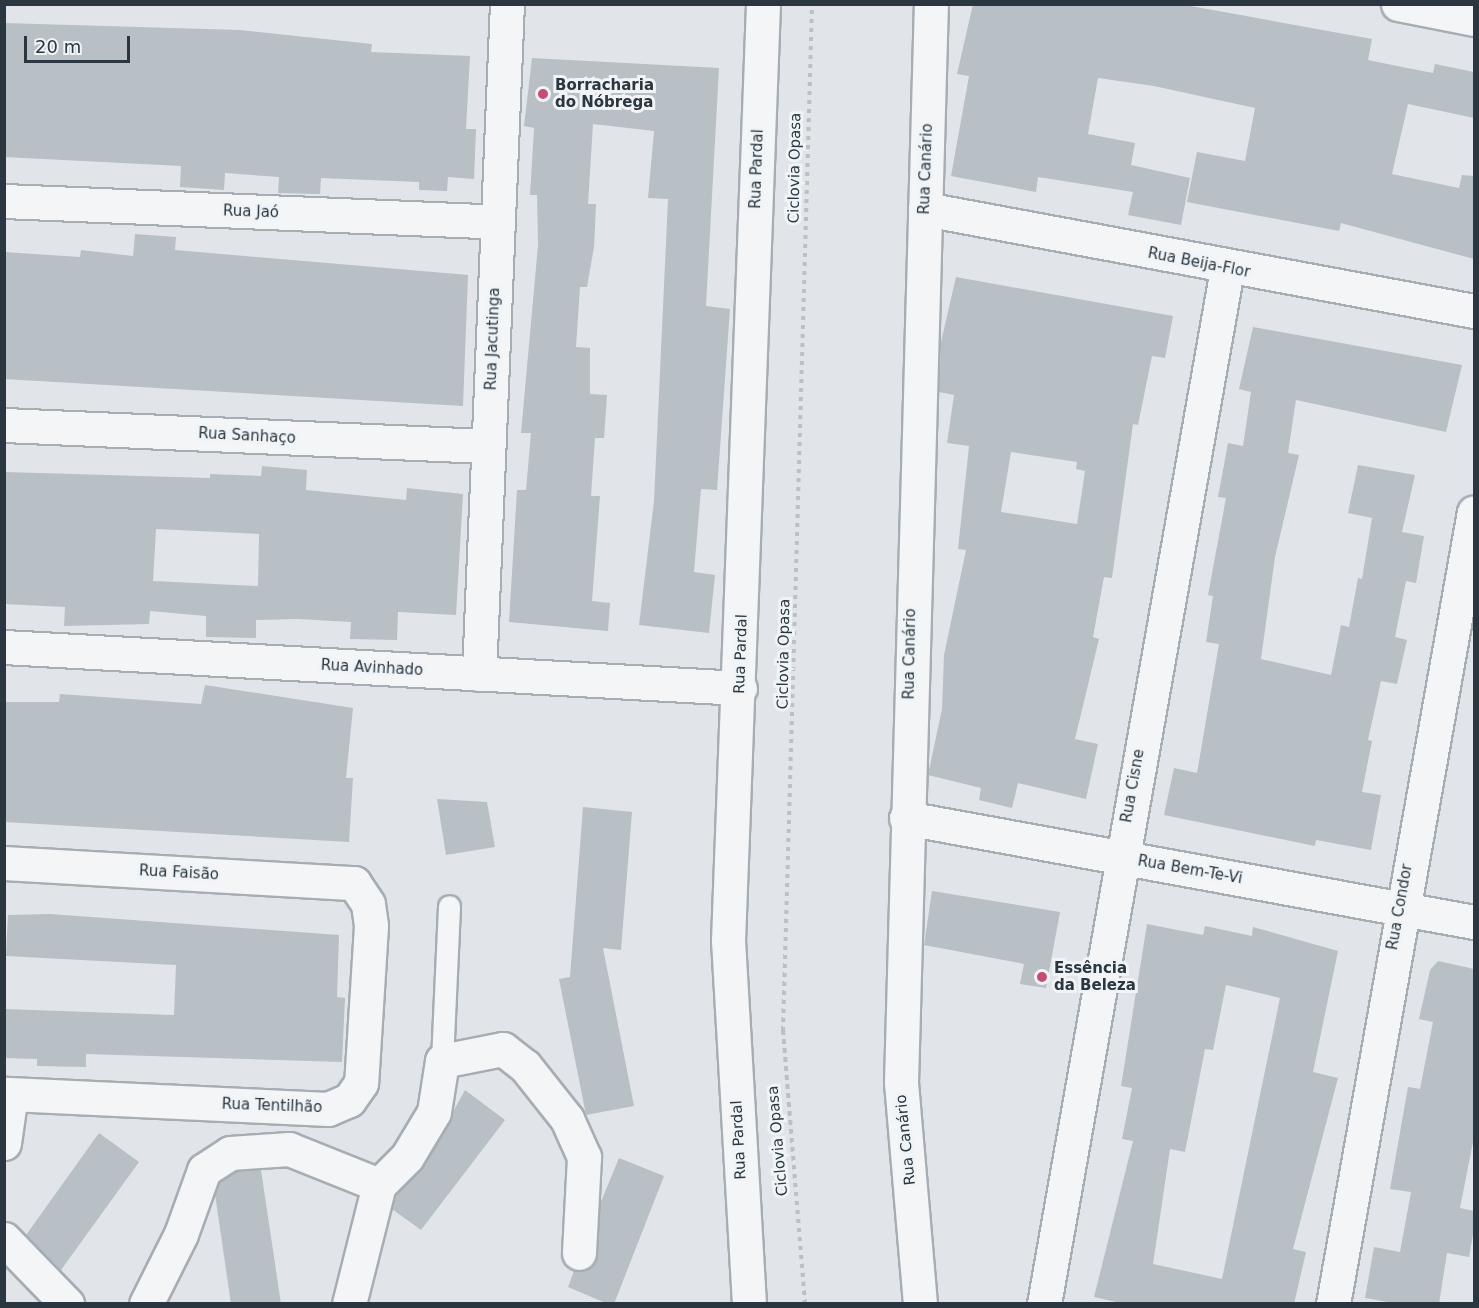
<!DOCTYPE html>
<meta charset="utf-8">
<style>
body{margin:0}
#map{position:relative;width:1479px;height:1308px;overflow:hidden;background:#e1e5e9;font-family:"DejaVu Sans",sans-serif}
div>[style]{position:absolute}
.building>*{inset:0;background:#b8bfc5}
.path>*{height:4px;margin-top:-2px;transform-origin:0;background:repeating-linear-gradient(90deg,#bbc0c4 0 4.5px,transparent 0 9px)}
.roads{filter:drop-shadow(2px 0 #a6adb3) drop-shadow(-2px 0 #a6adb3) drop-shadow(0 2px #a6adb3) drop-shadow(0 -2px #a6adb3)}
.service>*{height:21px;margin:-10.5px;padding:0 10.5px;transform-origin:10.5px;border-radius:10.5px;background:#f3f5f7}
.minor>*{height:33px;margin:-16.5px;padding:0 16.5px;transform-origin:16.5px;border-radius:16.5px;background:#f3f5f7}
.dots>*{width:16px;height:16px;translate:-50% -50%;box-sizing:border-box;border:3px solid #f0f4f6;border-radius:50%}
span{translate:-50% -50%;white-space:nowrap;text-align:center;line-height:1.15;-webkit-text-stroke:6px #f0f4f6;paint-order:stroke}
.poi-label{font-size:15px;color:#2a3640;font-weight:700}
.left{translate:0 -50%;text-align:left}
.street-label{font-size:15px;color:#2a3640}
.frame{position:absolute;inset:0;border:6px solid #2a3640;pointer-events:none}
.scale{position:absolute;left:24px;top:36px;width:106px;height:27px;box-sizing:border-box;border:3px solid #2a3640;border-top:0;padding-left:8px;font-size:18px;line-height:21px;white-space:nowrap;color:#2a3640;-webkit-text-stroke:4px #f0f4f6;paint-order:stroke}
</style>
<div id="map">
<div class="building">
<i style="clip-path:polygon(973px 4px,1180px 4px,1372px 39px,1368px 60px,1397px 66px,1433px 73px,1435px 64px,1474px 72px,1474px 118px,1408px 104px,1392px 174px,1459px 188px,1462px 175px,1474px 176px,1474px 259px,1341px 223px,1339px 231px,1187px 202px,1197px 152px,1245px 161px,1255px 108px,1154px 86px,1098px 78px,1088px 134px,1135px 143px,1131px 165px,1190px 178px,1181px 225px,1128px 215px,1133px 192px,1038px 177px,1036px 192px,951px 176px,969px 76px,957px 74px)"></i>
<i style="clip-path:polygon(4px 23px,240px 30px,372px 44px,371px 52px,470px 56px,466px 129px,476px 129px,474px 179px,448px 177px,447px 191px,419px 190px,419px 182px,321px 178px,320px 194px,278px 193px,279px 177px,225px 173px,224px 190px,180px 187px,181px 166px,4px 157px)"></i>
<i style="clip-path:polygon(532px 58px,719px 68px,706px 306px,730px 309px,717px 490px,701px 489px,694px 572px,715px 575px,709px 633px,639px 625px,654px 501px,668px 199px,648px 198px,654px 131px,593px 124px,588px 204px,596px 204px,594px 247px,587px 287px,580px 287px,576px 347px,590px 348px,590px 394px,607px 395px,604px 438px,595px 438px,591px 496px,600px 496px,592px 601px,610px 603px,608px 631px,509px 622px,517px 490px,526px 490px,531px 433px,521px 433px,538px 245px,537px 195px,530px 195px,534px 128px,524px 126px)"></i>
<i style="clip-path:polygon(135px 234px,176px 237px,175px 250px,468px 275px,463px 406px,4px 379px,4px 252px,80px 257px,81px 250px,133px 256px)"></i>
<i style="clip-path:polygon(evenodd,956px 277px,1173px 316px,1165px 358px,1152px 356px,1138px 425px,1133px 424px,1112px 578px,1104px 577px,1093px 637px,1099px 639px,1075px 739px,1098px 744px,1086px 799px,1018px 783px,1012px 808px,979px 800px,981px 788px,928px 775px,942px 709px,944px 655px,966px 550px,958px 549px,969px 446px,947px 443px,954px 395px,939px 392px,941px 342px,956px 277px,1011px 452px,1077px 462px,1076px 469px,1085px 471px,1077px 524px,1001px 512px,1011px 452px)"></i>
<i style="clip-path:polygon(1253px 327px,1462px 365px,1446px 432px,1296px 400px,1288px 453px,1299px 455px,1275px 557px,1261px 659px,1331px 675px,1341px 625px,1349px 627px,1358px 578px,1362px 579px,1372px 518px,1348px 513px,1358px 465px,1415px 475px,1402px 532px,1424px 536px,1416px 583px,1406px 581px,1395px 637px,1407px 640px,1397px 684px,1381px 681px,1368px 740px,1372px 741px,1362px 792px,1381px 795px,1371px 850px,1316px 840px,1315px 846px,1164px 815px,1174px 768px,1197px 773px,1219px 644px,1206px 642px,1213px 596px,1208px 595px,1226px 498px,1218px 497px,1228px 443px,1243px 446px,1251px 392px,1239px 389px)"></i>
<i style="clip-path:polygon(evenodd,262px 466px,307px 470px,306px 490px,406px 500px,407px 488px,463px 494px,456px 615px,398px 612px,397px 640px,350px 639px,351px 622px,297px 619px,256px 620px,256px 638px,206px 637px,206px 616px,150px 611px,149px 624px,64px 626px,65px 607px,4px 604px,4px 472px,210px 478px,210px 474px,261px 476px,262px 466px,156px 529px,259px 534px,258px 586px,153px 581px,156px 529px)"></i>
<i style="clip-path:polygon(205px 685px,353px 708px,346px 778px,353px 778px,349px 842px,4px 822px,4px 702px,59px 702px,60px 694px,201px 704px)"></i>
<i style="clip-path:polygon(437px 799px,487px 802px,495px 847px,446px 855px)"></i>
<i style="clip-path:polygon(583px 807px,632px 812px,621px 950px,603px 948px,634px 1106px,586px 1115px,559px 979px,570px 977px)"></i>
<i style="clip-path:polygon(932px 891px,1060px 912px,1046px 988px,1020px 984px,1024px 964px,924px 945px)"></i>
<i style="clip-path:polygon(50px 914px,339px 935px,337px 997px,345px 998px,342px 1062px,86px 1054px,86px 1067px,37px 1066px,37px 1059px,4px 1058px,4px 1009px,174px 1015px,176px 965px,6px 956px,8px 915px)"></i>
<i style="clip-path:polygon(evenodd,1147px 924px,1203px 935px,1205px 926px,1252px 936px,1253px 927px,1338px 951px,1313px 1072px,1338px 1078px,1293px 1249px,1306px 1252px,1294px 1304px,1125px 1304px,1094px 1297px,1133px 1141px,1122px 1139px,1132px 1088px,1121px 1086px,1147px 924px,1226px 985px,1280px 998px,1222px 1279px,1153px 1264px,1170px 1149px,1185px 1152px,1205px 1049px,1213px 1050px,1226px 985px)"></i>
<i style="clip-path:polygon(1438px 961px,1474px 969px,1474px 1137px,1460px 1208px,1474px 1211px,1474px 1229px,1469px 1257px,1447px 1253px,1439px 1304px,1399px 1304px,1365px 1298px,1374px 1247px,1400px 1252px,1411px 1192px,1390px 1189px,1408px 1087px,1420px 1089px,1433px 1022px,1419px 1019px,1430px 970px)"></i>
<i style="clip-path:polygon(465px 1090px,505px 1120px,421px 1230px,392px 1209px,396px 1195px,423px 1167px)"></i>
<i style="clip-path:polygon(99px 1133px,139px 1162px,61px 1270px,26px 1235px)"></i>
<i style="clip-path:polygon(619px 1158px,664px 1176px,614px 1304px,608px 1304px,568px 1287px,574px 1271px,595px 1263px,600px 1204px)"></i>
<i style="clip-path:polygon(261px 1170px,281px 1304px,231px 1304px,215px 1194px,220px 1182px,236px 1171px)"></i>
</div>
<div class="path">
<i style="left:805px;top:1304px;width:274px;rotate:-94.6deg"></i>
<i style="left:783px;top:1031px;width:1027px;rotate:-88.38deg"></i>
</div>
<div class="roads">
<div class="service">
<i style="left:442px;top:1061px;width:155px;rotate:-87.4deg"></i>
</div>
<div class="minor">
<i style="left:1398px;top:4px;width:77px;rotate:11.2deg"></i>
<i style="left:4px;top:201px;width:494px;rotate:2.4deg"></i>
<i style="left:925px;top:209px;width:558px;rotate:10.53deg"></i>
<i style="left:4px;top:425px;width:485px;rotate:2.5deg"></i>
<i style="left:4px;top:647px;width:737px;rotate:3.19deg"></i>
<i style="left:479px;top:674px;width:671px;rotate:-87.61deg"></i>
<i style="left:906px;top:818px;width:577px;rotate:10.38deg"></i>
<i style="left:4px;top:863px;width:351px;rotate:3.3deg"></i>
<i style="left:354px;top:883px;width:25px;rotate:56deg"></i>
<i style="left:368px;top:904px;width:22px;rotate:82deg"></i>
<i style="left:371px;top:926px;width:157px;rotate:93.6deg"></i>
<i style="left:361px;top:1083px;width:21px;rotate:125deg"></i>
<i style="left:349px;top:1100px;width:23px;rotate:157deg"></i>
<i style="left:328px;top:1109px;width:324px;rotate:-177.3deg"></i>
<i style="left:4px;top:1143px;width:49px;rotate:-81.9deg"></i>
<i style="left:4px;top:1239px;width:91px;rotate:45.9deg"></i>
<i style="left:146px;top:1304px;width:78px;rotate:-63.4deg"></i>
<i style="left:181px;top:1234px;width:68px;rotate:-70.2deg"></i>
<i style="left:204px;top:1170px;width:31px;rotate:-33deg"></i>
<i style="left:230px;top:1153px;width:59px;rotate:-3.9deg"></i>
<i style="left:289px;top:1149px;width:97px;rotate:21.8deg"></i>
<i style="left:379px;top:1185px;width:40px;rotate:-45deg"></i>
<i style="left:407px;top:1157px;width:52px;rotate:-59deg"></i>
<i style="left:434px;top:1112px;width:52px;rotate:-81.1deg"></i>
<i style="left:442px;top:1061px;width:62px;rotate:-11.1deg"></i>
<i style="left:503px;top:1049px;width:28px;rotate:38deg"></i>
<i style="left:525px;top:1066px;width:68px;rotate:51.6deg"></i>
<i style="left:567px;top:1119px;width:42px;rotate:65.9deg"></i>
<i style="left:584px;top:1157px;width:96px;rotate:93deg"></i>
<i style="left:349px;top:1304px;width:123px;rotate:-75.9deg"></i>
<i style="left:749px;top:1304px;width:364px;rotate:-93.3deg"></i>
<i style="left:728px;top:941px;width:938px;rotate:-87.86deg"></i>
<i style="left:920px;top:1304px;width:223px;rotate:-94.9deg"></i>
<i style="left:901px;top:1082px;width:1078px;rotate:-88.41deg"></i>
<i style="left:1044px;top:1304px;width:1051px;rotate:-79.97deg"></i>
<i style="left:1333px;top:1304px;width:804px;rotate:-79.91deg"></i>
</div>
</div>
<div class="dots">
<i style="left:543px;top:94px;background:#c84b74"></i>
<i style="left:1042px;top:977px;background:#c84b74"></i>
</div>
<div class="poi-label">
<span class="left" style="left:555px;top:94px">Borracharia<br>do Nóbrega</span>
<span class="left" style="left:1054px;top:977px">Essência<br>da Beleza</span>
</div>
<div class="street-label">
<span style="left:795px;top:168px;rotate:-89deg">Ciclovia Opasa</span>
<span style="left:757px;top:169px;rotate:-88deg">Rua Pardal</span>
<span style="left:926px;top:169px;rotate:-88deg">Rua Canário</span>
<span style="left:251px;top:212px;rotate:2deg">Rua Jaó</span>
<span style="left:1199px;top:263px;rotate:11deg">Rua Beija-Flor</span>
<span style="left:493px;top:339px;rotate:-88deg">Rua Jacutinga</span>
<span style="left:247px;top:436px;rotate:3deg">Rua Sanhaço</span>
<span style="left:741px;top:654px;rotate:-88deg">Rua Pardal</span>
<span style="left:784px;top:654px;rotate:-89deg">Ciclovia Opasa</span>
<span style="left:910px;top:654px;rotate:-89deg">Rua Canário</span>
<span style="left:372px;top:668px;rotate:3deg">Rua Avinhado</span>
<span style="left:1133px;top:786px;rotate:-80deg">Rua Cisne</span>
<span style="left:1190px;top:870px;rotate:10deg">Rua Bem-Te-Vi</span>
<span style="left:179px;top:873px;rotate:3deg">Rua Faisão</span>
<span style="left:1400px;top:907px;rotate:-80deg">Rua Condor</span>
<span style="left:272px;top:1106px;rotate:2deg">Rua Tentilhão</span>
<span style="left:739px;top:1140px;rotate:-93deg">Rua Pardal</span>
<span style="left:906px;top:1140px;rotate:-96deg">Rua Canário</span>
<span style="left:778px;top:1141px;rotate:-95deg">Ciclovia Opasa</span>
</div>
<div class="frame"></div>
<div class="scale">20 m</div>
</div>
